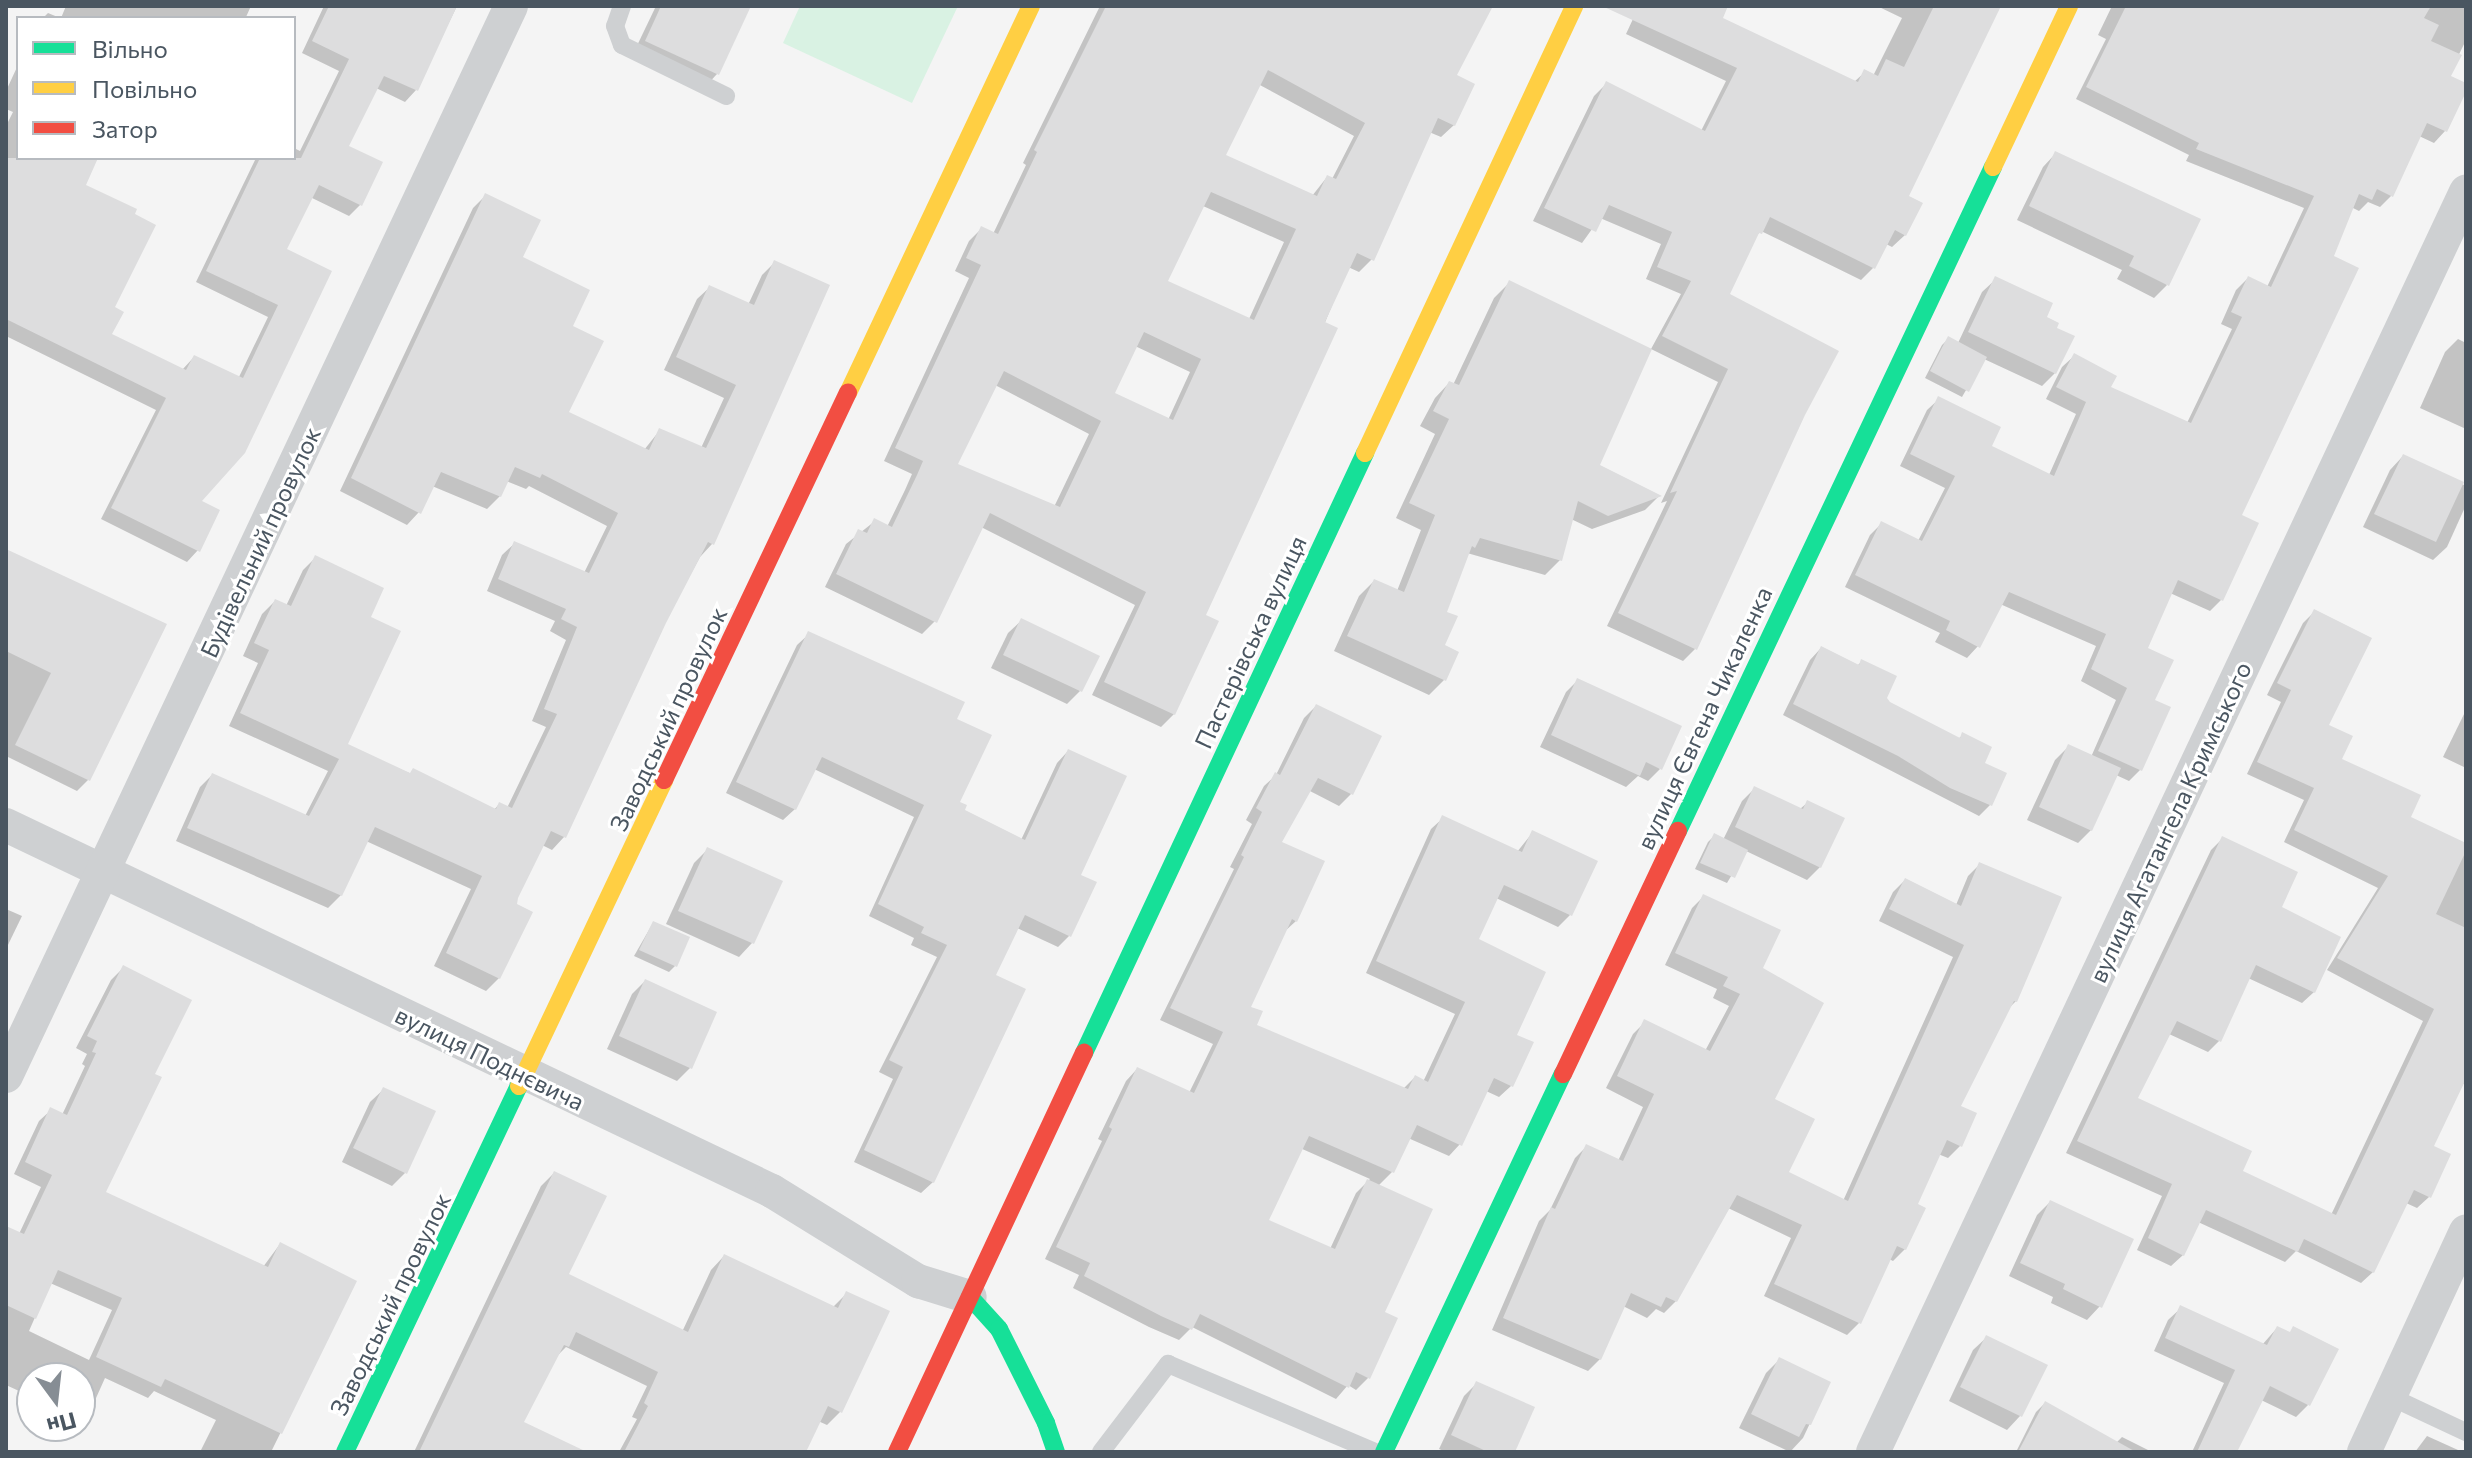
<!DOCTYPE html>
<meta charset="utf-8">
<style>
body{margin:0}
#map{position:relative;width:2472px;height:1458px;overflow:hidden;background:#f4f4f4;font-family:Commissioner,sans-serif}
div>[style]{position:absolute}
.green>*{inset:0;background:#d9f2e3}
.shadow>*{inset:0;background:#0003}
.building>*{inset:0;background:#ddddde}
.lane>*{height:18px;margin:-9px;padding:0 9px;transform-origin:9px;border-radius:9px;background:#ced0d2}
.street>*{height:34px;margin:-17px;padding:0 17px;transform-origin:17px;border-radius:17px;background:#ced0d2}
.fast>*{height:18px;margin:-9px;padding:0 9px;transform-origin:9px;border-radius:9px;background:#16e098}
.slow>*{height:18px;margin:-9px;padding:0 9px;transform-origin:9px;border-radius:9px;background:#ffcf43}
.jam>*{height:18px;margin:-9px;padding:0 9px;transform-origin:9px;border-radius:9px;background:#f24e42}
span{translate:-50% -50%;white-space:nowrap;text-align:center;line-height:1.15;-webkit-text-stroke:6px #fff;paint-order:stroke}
.street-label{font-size:24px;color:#4a5661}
.frame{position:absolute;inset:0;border:8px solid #4a5661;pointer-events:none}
.legend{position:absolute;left:16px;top:16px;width:280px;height:144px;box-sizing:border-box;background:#fff;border:2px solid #b7bbc0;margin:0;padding:10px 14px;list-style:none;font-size:24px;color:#4a5661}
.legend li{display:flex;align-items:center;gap:16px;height:40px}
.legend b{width:40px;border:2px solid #b7bbc0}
.north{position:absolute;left:16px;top:1362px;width:80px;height:80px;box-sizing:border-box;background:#fff;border:2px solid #b7bbc0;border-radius:50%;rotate:165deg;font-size:22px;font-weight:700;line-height:32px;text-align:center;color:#4a5661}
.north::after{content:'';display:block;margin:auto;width:28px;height:36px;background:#868d94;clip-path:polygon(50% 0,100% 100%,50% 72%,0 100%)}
</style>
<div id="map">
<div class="green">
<i style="clip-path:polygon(800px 6px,958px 6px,912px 103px,783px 43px)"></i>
</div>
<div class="shadow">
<i style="clip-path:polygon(66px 6px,251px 6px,246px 17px,248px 18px,61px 18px)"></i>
<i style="clip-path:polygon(324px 6px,457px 6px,416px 90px,405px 102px,376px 88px,347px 147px,361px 204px,349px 216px,310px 197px,284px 250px,329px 271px,199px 501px,198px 550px,187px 562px,101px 519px,156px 410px,6px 336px,6px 126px,13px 112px,6px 109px,6px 91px,18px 65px,18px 158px,96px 158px,83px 186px,112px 308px,109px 335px,182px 370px,194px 357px,238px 379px,268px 317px,196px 282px,256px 158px,294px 158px,294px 148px,300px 151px,339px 71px,302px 53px)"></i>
<i style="clip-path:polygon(656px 6px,749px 6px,717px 74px,704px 88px,633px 54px)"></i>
<i style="clip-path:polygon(evenodd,1100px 6px,1310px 6px,1454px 125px,1441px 137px,1429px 132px,1372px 259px,1359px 272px,1348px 267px,1203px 616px,1174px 714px,1161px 727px,1092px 695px,1135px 605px,981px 527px,935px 621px,922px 634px,825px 587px,846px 544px,875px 521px,887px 527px,905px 490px,912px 474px,884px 461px,969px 278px,955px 271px,969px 241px,982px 228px,993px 234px,1026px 165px,1023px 163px,1100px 6px,1258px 84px,1354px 136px,1332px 179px,1327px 177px,1312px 196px,1223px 156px,1258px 84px,1100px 6px,1203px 206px,1284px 242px,1249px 319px,1166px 282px,1203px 206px,1100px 6px,1135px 346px,1190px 372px,1168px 420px,1112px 394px,1135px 346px,1100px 6px,995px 385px,1089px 434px,1054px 507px,956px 465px,995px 385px)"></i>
<i style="clip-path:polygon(1639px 6px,1726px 6px,1720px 19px,1854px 82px,1865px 72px,1873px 76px,1902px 18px,1877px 6px,1999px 6px,1907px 197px,1905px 235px,1892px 247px,1886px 244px,1873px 268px,1861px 280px,1761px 231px,1753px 239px,1728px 295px,1804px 414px,1695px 649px,1683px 661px,1607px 626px,1667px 501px,1661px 503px,1718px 382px,1651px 349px,1681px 294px,1646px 279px,1661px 244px,1600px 218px,1582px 243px,1533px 221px,1594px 96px,1606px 84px,1701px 131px,1726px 81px,1626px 34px)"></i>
<i style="clip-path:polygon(2112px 6px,2466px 6px,2466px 40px,2448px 77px,2466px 87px,2445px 131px,2434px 143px,2419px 136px,2391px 196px,2380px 207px,2368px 202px,2359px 211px,2351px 207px,2240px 516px,2221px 600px,2210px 611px,2170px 593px,2145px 649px,2153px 700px,2140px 770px,2129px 781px,2116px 775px,2091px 830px,2078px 843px,2027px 820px,2055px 760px,2068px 747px,2091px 757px,2116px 700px,2081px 681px,2096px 646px,2000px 604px,1978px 646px,1967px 658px,1935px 642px,1940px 633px,1845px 587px,1870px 535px,1882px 523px,1918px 541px,1945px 488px,1900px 466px,1927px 410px,1939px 399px,1990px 447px,2049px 475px,2076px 414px,2046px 399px,2062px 367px,2074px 356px,2108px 388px,2187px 423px,2232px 329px,2221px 324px,2236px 290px,2248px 278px,2267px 287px,2304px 208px,2186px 161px,2189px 155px,2076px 99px,2106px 39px,2098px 35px)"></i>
<i style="clip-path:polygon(48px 13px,60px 18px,43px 18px)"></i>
<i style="clip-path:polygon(2056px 153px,2167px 285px,2154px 298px,2117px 279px,2122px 270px,2017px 220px,2043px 167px)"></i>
<i style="clip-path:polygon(486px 195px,520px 258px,570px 327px,567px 413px,644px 450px,660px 430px,701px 448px,724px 398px,664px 370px,697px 299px,710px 287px,748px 305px,762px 275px,775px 262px,828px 286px,712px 544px,700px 557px,664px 623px,564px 837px,552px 850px,542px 845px,516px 897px,499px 978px,486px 991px,434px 966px,471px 889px,366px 841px,341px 895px,328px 908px,176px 841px,200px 787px,212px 775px,305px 816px,328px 771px,229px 726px,258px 663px,243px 656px,262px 614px,275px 601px,286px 606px,303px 570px,315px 558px,368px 618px,345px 745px,494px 810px,499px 804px,507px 808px,546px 727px,532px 721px,566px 640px,550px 631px,555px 621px,487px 591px,502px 555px,515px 543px,584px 573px,607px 526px,529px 486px,526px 489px,506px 481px,500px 496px,487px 509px,432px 486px,419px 512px,407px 525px,340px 491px,473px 208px)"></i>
<i style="clip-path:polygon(1996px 279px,2044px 318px,2055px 373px,2042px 386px,1984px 359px,1962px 397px,1925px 378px,1942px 345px,1948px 339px,1958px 343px,1982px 292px)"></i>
<i style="clip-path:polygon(1509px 283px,1598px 466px,1658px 497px,1645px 510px,1592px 529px,1571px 519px,1560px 560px,1545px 575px,1467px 553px,1445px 613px,1444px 680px,1429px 695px,1334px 651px,1359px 596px,1374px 581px,1397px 591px,1421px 530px,1396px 518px,1435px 434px,1420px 426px,1435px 398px,1449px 383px,1453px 385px,1494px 298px)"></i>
<i style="clip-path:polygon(2458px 339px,2466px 343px,2466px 429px,2420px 408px,2445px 352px)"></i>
<i style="clip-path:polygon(2403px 456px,2466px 486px,2466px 505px,2447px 547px,2433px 560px,2363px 527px,2390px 470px)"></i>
<i style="clip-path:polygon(6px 550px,164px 625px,88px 780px,77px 791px,6px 756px)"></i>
<i style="clip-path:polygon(2315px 611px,2326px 725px,2340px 760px,2408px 818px,2466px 845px,2466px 1085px,2462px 1083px,2432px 1147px,2429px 1197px,2417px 1208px,2406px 1203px,2373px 1272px,2361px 1283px,2296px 1251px,2285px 1262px,2198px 1222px,2183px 1255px,2171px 1266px,2137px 1250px,2162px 1196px,2066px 1153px,2211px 850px,2223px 838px,2279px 908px,2314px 992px,2302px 1003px,2248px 978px,2220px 1040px,2208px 1052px,2169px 1034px,2135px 1099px,2240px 1172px,2331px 1215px,2423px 1021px,2327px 970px,2378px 888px,2284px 842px,2304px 800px,2247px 774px,2281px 702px,2267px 695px,2303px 623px)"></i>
<i style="clip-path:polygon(1022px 620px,1080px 691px,1067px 704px,991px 668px,1008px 633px)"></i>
<i style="clip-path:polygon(809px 634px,955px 720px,957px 803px,963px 811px,1021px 840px,1057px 763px,1068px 751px,1079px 876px,1069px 936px,1058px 947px,1017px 928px,994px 976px,933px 1182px,921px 1193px,854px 1162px,893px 1079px,879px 1072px,937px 957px,911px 945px,914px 938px,869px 916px,914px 817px,814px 769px,795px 809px,783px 820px,726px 793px,797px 645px)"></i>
<i style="clip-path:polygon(1821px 648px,1857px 666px,1862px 661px,1889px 704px,1958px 739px,1963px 735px,1982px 764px,1990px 805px,1979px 816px,1783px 715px,1810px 660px)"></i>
<i style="clip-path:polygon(1578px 680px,1660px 769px,1648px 781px,1638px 776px,1626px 787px,1540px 747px,1566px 692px)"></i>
<i style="clip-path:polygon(evenodd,1316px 706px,1351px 794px,1339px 806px,1308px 790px,1279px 842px,1296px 921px,1284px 932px,1249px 1008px,1255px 1026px,1403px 1089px,1415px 1077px,1423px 1082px,1455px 1014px,1366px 973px,1431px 829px,1443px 818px,1517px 852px,1533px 832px,1570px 915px,1558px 927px,1496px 898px,1476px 939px,1515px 1036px,1511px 1086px,1499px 1097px,1486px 1091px,1460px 1144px,1449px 1156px,1408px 1138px,1392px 1172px,1378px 1186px,1383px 1313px,1368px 1378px,1356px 1390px,1348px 1385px,1336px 1399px,1192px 1327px,1179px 1340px,1149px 1327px,1073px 1288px,1079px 1275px,1045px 1259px,1102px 1141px,1098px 1139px,1126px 1081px,1137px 1069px,1189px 1093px,1213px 1044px,1160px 1020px,1234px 869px,1230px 867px,1252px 824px,1246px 820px,1264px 786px,1276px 775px,1304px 718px,1316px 706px,1300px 1148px,1370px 1179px,1356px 1193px,1330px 1249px,1266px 1221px,1300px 1148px)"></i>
<i style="clip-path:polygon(2466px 710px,2466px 768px,2443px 757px)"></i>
<i style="clip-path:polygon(1755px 788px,1800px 809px,1807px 803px,1820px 867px,1807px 880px,1746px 851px,1727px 883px,1695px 869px,1708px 842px,1714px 836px,1723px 840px,1742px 801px)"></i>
<i style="clip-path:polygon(708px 849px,780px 882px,752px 943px,739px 957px,666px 924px,694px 863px)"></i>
<i style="clip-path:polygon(1980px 864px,2016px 1001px,2009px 1008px,1958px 1107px,1975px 1114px,1960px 1146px,1948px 1158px,1938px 1154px,1915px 1205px,1905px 1249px,1893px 1261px,1889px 1259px,1859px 1323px,1847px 1335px,1764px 1296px,1791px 1238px,1728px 1208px,1676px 1301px,1664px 1313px,1656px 1309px,1647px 1318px,1623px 1306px,1600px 1359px,1588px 1371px,1492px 1330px,1539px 1221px,1550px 1210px,1575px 1158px,1587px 1146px,1618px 1161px,1643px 1107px,1606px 1088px,1633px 1034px,1645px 1022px,1705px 1051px,1729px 1006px,1713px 998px,1717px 989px,1665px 965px,1692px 908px,1704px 896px,1760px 969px,1773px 1100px,1786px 1173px,1843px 1201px,1953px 957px,1879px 921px,1893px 892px,1905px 880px,1956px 905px,1968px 876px)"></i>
<i style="clip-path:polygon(6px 909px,22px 916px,6px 949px)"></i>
<i style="clip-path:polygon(653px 923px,675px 966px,669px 972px,634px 956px)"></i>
<i style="clip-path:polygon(evenodd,123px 968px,152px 1075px,103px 1193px,263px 1267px,280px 1244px,355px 1282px,271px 1452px,200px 1452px,216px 1420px,154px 1391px,148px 1398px,105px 1378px,92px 1407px,80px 1419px,80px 1378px,32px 1378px,32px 1397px,6px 1385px,6px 1228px,19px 1234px,41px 1187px,14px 1174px,39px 1121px,51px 1110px,62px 1115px,85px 1066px,82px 1064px,87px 1054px,76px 1048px,111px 980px,123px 968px,50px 1283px,112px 1310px,89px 1360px,29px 1331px,50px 1283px)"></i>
<i style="clip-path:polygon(645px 981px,690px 1068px,677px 1081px,607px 1049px,632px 994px)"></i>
<i style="clip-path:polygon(384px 1089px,405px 1173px,392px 1186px,342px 1162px,370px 1102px)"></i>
<i style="clip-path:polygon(554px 1173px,566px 1275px,682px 1332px,711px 1270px,724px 1256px,833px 1307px,847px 1293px,840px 1412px,827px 1425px,818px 1421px,804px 1452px,619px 1452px,637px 1419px,632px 1417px,647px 1386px,566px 1347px,554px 1359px,521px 1423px,582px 1452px,414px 1452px,541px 1186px)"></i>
<i style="clip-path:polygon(2050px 1202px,2100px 1306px,2087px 1320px,2051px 1303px,2053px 1297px,2009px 1276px,2037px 1215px)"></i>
<i style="clip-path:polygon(2181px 1308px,2262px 1345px,2277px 1328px,2308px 1405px,2296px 1417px,2261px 1400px,2236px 1452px,2192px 1452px,2224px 1383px,2154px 1351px,2168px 1320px)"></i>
<i style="clip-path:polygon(1987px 1337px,2045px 1366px,2020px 1416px,2007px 1430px,1949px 1401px,1973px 1350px)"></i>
<i style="clip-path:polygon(1779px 1360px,1829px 1383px,1803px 1438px,1790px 1452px,1739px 1428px,1766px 1373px)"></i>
<i style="clip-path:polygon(1477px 1383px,1513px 1452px,1446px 1452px,1439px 1449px,1464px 1396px)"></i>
<i style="clip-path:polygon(2045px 1403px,2116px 1443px,2122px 1437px,2152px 1452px,2016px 1452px,2036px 1412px)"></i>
<i style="clip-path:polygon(2427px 1436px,2458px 1450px,2457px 1452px,2415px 1452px)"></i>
</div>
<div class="building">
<i style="clip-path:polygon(329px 6px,457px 6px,418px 91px,384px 76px,349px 146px,383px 162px,362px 206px,319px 185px,287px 249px,332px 271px,245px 453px,202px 501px,220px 510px,200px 552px,111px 508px,166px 398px,6px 319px,6px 158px,98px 158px,86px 185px,137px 209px,135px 214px,156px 225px,115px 307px,124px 312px,112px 334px,186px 370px,194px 355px,243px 378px,278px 305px,206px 271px,260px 158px,301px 158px,349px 59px,312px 41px)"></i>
<i style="clip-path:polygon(661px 6px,751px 6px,719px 75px,645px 41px)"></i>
<i style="clip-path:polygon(evenodd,1106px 6px,1493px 6px,1457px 75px,1475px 84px,1455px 126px,1438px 118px,1374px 261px,1357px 253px,1325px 322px,1338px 328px,1206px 615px,1219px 621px,1175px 715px,1104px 682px,1146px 592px,990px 513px,937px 623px,836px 574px,858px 529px,867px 533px,874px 518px,892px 527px,917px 475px,923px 461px,895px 448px,981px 265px,966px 258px,981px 226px,998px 234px,1037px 152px,1034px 150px,1106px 6px,1268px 70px,1365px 123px,1336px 179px,1327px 175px,1317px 196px,1226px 155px,1268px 70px,1106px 6px,1211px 192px,1296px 229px,1254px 320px,1168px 281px,1211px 192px,1106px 6px,1144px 332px,1201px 359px,1173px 420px,1115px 393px,1144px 332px,1106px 6px,1004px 371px,1101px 421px,1060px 507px,958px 464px,1004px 371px)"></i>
<i style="clip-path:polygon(1602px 6px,1728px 6px,1723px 18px,1858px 82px,1864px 69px,1878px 76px,1886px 59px,1904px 67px,1934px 6px,2001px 6px,1909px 196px,1923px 203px,1906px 236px,1895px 230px,1875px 269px,1770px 217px,1762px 234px,1759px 233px,1730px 294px,1839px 351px,1805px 415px,1697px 650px,1618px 613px,1677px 491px,1670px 493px,1728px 369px,1662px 336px,1691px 281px,1657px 267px,1672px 232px,1609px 205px,1596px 232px,1544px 208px,1606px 81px,1705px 131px,1737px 68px)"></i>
<i style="clip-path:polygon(2126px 6px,2431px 6px,2424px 18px,2439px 25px,2431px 41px,2462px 55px,2451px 76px,2466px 83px,2466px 92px,2447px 132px,2427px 123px,2393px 197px,2377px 189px,2372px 200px,2359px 194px,2334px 256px,2359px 268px,2242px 515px,2259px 523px,2223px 601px,2178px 580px,2148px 648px,2174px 660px,2155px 700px,2171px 707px,2142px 771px,2098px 751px,2127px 688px,2091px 669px,2106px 634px,2009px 592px,1980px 648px,1946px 630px,1950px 621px,1855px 575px,1881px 521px,1922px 541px,1955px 476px,1910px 454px,1938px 396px,2001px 427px,1992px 446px,2054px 476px,2086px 402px,2056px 387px,2074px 353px,2117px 376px,2111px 387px,2191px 423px,2242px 317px,2231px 312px,2248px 276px,2271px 287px,2314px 196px,2196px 149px,2199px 143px,2086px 87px)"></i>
<i style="clip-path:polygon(2055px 151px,2201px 219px,2169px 286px,2129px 266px,2134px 256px,2029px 206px)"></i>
<i style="clip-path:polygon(485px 193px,541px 220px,523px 257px,590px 290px,573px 326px,604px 341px,569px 412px,649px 450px,659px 428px,706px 448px,736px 385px,676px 357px,709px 285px,754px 305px,774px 260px,830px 285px,714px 545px,708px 542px,666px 623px,566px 838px,551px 831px,518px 898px,517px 904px,533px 912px,500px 979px,446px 953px,482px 876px,375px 827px,342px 896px,187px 828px,212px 773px,309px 816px,339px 759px,240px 713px,269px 650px,254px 643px,275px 599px,291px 606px,315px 555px,384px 588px,371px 617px,401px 631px,348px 744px,410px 773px,413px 768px,496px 809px,499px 802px,512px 808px,557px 714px,544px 709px,577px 627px,561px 619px,566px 609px,498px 579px,514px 541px,589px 573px,618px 513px,542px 474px,540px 478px,515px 467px,501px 497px,441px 472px,421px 514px,351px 478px)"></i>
<i style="clip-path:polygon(1995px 276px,2053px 303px,2047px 317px,2059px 323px,2057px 328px,2075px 336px,2056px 374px,1968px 332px)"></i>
<i style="clip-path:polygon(1509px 280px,1652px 349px,1600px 465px,1662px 496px,1608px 516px,1578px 501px,1562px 561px,1480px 538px,1475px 548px,1472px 546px,1447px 612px,1458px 616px,1445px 645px,1459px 652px,1446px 681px,1347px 636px,1374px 579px,1404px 592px,1435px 515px,1409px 503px,1449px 419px,1433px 411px,1449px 381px,1459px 385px)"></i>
<i style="clip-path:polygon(1948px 336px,1987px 357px,1969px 392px,1930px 371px)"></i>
<i style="clip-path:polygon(2403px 454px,2464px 482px,2436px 542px,2374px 514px)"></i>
<i style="clip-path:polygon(6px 549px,167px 624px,90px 781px,15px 745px,51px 673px,6px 651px)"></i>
<i style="clip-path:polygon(2314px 609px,2372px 638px,2329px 725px,2353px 736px,2342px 759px,2421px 795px,2411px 817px,2466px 843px,2466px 851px,2436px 914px,2466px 928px,2466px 1079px,2434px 1146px,2451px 1154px,2431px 1198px,2414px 1190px,2374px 1273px,2304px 1239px,2298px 1252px,2206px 1210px,2184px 1256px,2148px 1238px,2172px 1184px,2077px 1141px,2222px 836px,2298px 872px,2282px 907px,2341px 937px,2315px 993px,2256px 965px,2221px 1042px,2177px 1021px,2138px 1098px,2252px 1151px,2243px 1171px,2336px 1215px,2434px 1009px,2337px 958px,2388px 876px,2294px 830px,2314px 788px,2257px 762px,2291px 690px,2277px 683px)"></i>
<i style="clip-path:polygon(1021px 618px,1100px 656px,1082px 692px,1003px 655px)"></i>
<i style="clip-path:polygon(808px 631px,965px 702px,957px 719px,992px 735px,960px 802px,967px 805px,965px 810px,1025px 840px,1068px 749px,1127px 776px,1081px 875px,1097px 882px,1071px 937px,1025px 915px,996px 975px,1026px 989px,934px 1183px,864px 1150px,903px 1067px,889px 1060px,947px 945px,921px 933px,924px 927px,878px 904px,924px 805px,822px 757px,796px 810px,736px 782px)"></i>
<i style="clip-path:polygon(1821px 646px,1859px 665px,1861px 659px,1897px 676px,1887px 698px,1890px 702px,1960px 738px,1962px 732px,1992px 747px,1985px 763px,2007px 773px,1992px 806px,1950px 788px,1898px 756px,1793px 704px)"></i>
<i style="clip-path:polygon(1577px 678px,1682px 726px,1662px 770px,1646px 762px,1640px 776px,1551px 735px)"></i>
<i style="clip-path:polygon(1316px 704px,1382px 736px,1353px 795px,1318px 778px,1282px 842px,1325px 861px,1297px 922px,1292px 919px,1251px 1007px,1263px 1011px,1257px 1025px,1408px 1089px,1415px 1075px,1428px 1082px,1465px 1002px,1376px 961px,1442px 815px,1522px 852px,1532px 830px,1598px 861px,1572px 916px,1504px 885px,1479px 939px,1546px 972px,1517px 1035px,1534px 1042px,1513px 1087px,1494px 1078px,1462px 1146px,1417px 1125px,1394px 1173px,1309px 1136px,1269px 1220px,1335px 1249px,1367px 1179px,1433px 1209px,1385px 1312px,1398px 1318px,1370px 1379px,1356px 1372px,1349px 1388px,1200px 1314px,1192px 1330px,1161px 1316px,1084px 1276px,1090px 1263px,1056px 1247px,1112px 1129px,1109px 1127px,1137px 1067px,1194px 1093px,1223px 1032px,1170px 1008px,1244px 857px,1241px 855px,1262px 812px,1256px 808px,1275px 772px,1280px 775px)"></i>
<i style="clip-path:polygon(2068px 744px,2121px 768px,2092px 831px,2039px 807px)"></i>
<i style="clip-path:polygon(1754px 786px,1803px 809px,1807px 800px,1845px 818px,1821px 868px,1735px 827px)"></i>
<i style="clip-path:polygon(1714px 833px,1748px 850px,1735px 878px,1700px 863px)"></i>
<i style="clip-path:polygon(707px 847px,783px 881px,754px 944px,678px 911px)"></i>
<i style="clip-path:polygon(1979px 862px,2062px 897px,2017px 1002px,2014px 1001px,1961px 1106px,1977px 1113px,1962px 1147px,1947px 1140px,1918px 1204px,1926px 1208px,1906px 1250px,1897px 1246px,1861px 1324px,1774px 1284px,1802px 1225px,1737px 1195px,1677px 1302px,1666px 1297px,1661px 1307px,1631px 1293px,1601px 1360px,1503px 1318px,1551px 1207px,1555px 1209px,1586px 1144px,1623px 1161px,1654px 1094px,1617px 1076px,1644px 1019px,1710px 1051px,1740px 994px,1723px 986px,1728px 977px,1675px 953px,1703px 894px,1781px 930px,1763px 968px,1824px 1003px,1775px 1099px,1815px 1119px,1789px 1172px,1848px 1201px,1964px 945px,1889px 909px,1905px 878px,1961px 906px)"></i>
<i style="clip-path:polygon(653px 921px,690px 937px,677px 967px,639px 950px)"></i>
<i style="clip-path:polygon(123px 965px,192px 1000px,155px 1074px,162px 1077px,106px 1192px,268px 1267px,280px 1242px,357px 1281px,282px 1434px,165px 1379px,161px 1387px,96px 1357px,122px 1298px,58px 1270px,36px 1319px,6px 1305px,6px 1226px,24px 1234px,52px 1175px,25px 1162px,50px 1107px,67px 1115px,96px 1053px,92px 1052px,97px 1041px,87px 1036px)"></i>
<i style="clip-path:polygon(645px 979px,717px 1012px,692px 1069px,619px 1036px)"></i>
<i style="clip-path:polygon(383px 1087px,436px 1111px,407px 1174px,353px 1148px)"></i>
<i style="clip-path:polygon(554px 1171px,607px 1196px,569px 1274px,688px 1332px,724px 1254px,838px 1308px,846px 1291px,890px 1311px,842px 1413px,828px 1406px,806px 1452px,624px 1452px,648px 1406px,644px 1403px,658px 1372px,576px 1332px,569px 1347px,564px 1345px,524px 1422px,587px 1452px,419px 1452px)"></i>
<i style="clip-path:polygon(2050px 1200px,2134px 1239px,2102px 1308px,2063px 1289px,2065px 1284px,2020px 1263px)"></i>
<i style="clip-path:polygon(2180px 1305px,2267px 1345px,2277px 1326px,2290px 1332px,2293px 1326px,2339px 1349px,2310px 1406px,2270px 1386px,2237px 1452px,2197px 1452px,2235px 1370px,2165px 1338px)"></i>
<i style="clip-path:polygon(1986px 1335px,2048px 1365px,2022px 1417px,1960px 1387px)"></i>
<i style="clip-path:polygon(1779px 1357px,1831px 1382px,1811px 1425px,1806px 1424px,1799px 1437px,1751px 1414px)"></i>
<i style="clip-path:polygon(1476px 1381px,1535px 1407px,1515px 1452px,1488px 1452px,1451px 1435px)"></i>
<i style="clip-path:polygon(2045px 1401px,2136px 1452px,2018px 1452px)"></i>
</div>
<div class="lane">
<i style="left:622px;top:6px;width:21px;rotate:109deg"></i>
<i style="left:615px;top:26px;width:20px;rotate:70deg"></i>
<i style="left:622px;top:45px;width:116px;rotate:26.1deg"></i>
<i style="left:2389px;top:1396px;width:85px;rotate:25.1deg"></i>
<i style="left:1101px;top:1452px;width:111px;rotate:-52.7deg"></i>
<i style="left:1168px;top:1364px;width:225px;rotate:23deg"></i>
</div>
<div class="street">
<i style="left:6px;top:825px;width:849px;rotate:25.54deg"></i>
<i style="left:772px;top:1191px;width:172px;rotate:31.7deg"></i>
<i style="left:918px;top:1281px;width:54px;rotate:17.1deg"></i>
<i style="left:6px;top:1076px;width:1183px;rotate:-64.73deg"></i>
<i style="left:1873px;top:1452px;width:1393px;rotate:-64.8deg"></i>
<i style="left:2364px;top:1452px;width:243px;rotate:-65.2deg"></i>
</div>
<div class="fast">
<i style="left:1678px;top:831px;width:735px;rotate:-64.62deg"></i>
<i style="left:1084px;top:1053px;width:663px;rotate:-64.9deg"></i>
<i style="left:970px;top:1297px;width:43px;rotate:47.8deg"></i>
<i style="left:999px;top:1329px;width:105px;rotate:63.4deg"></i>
<i style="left:1046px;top:1423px;width:31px;rotate:71deg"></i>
<i style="left:345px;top:1452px;width:405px;rotate:-64.6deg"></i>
<i style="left:1384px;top:1452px;width:418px;rotate:-64.7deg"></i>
</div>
<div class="slow">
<i style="left:1993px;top:167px;width:178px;rotate:-64.7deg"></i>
<i style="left:848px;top:393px;width:428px;rotate:-64.7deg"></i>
<i style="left:1365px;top:453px;width:493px;rotate:-64.9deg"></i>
<i style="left:519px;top:1086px;width:339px;rotate:-64.6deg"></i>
</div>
<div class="jam">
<i style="left:664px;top:780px;width:429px;rotate:-64.6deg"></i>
<i style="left:1563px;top:1074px;width:269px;rotate:-64.7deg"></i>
<i style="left:897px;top:1452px;width:441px;rotate:-64.9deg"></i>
</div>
<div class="street-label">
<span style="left:260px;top:542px;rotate:-65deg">Будівельний провулок</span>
<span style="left:1250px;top:642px;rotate:-65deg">Пастерівська вулиця</span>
<span style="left:1704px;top:718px;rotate:-65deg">вулиця Євгена Чикаленка</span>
<span style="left:668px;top:719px;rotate:-65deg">Заводський провулок</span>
<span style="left:2170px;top:822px;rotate:-65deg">вулиця Агатангела Кримського</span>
<span style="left:490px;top:1058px;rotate:26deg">вулиця Поднєвича</span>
<span style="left:390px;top:1304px;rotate:-64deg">Заводський провулок</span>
</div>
<div class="frame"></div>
<ul class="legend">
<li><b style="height:10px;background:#16e098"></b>Вільно</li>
<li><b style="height:10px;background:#ffcf43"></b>Повільно</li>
<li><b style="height:10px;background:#f24e42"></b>Затор</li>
</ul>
<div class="north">Пн</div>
</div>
